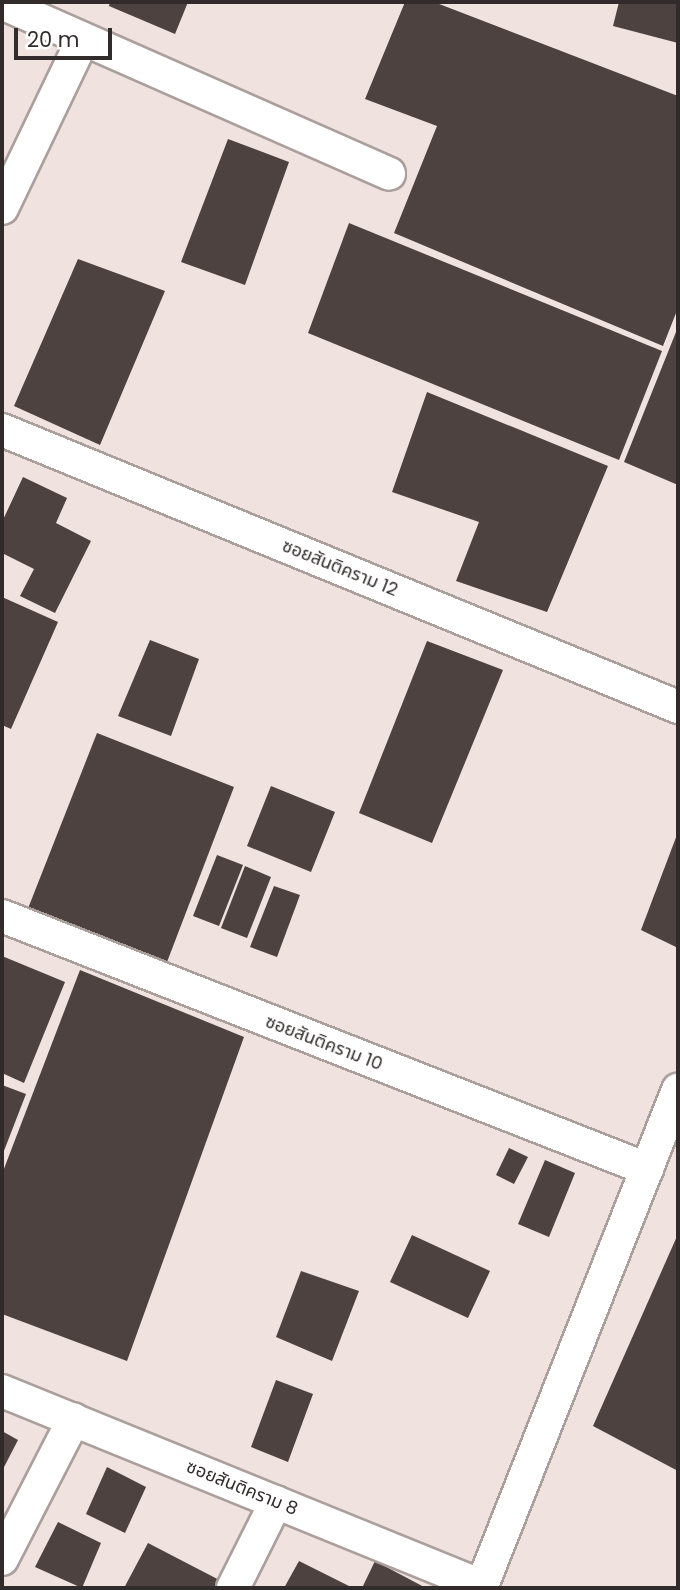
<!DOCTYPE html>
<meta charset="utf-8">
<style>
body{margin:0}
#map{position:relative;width:680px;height:1590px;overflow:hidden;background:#f0e2df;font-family:Poppins,"Noto Sans Thai",sans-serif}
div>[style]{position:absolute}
.building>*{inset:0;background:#4d4240}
.roads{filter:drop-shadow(2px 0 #ab9f9c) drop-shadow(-2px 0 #ab9f9c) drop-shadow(0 2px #ab9f9c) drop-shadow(0 -2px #ab9f9c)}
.minor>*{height:32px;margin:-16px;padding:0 16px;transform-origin:16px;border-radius:16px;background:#fff}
span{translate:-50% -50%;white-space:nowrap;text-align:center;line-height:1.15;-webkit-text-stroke:7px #fff;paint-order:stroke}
.street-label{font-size:18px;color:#312c2b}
.frame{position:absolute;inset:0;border:4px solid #312c2b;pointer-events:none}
.scale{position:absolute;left:14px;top:28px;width:98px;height:32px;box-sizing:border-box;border:4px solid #312c2b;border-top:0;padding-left:9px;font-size:21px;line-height:24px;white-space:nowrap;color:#312c2b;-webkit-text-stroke:5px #fff;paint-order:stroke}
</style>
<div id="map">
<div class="building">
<i style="clip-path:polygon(110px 2px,188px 2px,175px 34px,109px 6px)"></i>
<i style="clip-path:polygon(405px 2px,434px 2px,678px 96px,678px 308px,663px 346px,394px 233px,437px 126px,365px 99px)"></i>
<i style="clip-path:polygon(619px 2px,678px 2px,678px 43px,613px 26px)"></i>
<i style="clip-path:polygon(228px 139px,289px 162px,245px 285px,181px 262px)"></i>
<i style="clip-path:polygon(349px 223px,662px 351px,619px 460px,308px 333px)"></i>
<i style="clip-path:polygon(78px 259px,165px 291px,100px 445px,14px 406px)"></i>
<i style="clip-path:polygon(678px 327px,678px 485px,624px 462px)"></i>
<i style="clip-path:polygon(427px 392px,608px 466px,547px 612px,456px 581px,479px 522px,392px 492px)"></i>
<i style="clip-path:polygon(23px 477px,67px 498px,56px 523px,91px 541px,55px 613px,20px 596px,34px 569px,2px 553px,2px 522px)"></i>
<i style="clip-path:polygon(2px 597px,58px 622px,11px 729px,2px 725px)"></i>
<i style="clip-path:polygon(150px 640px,199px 659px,171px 736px,118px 716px)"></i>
<i style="clip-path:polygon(427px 641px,503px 670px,432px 843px,359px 813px)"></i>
<i style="clip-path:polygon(97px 733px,234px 787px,167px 962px,27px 911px)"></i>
<i style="clip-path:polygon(271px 786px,335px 812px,311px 872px,247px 846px)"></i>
<i style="clip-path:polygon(678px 832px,678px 948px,641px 930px)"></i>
<i style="clip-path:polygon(217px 855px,243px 865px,219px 926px,193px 916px)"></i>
<i style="clip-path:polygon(245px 866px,271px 877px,247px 938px,221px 928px)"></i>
<i style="clip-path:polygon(274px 886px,300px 895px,277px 957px,250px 947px)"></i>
<i style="clip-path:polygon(2px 956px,65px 982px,24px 1083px,2px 1073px)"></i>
<i style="clip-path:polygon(80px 970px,244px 1037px,127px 1361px,2px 1314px,2px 1174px)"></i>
<i style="clip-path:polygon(2px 1085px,26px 1094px,2px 1156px)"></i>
<i style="clip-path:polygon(509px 1148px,528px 1157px,514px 1184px,496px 1175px)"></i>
<i style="clip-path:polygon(545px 1160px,575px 1173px,549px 1237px,518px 1224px)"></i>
<i style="clip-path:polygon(678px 1234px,678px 1471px,593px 1426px)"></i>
<i style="clip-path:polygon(412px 1235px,490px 1271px,468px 1318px,390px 1282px)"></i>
<i style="clip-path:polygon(301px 1271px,359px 1291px,332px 1361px,276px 1337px)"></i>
<i style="clip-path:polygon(276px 1380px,313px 1394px,288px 1462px,251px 1447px)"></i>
<i style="clip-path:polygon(2px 1431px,18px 1440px,2px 1471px)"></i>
<i style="clip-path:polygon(107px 1467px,146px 1487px,125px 1533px,86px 1514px)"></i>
<i style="clip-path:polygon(58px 1522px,101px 1543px,82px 1588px,35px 1567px)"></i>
<i style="clip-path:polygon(148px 1543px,227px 1584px,224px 1588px,124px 1588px)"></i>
<i style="clip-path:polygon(299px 1561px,353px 1588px,284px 1588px)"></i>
<i style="clip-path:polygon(375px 1561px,426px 1588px,362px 1588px)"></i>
</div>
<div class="roads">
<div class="minor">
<i style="left:2px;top:3px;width:423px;rotate:23.8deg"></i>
<i style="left:2px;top:208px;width:187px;rotate:-64.4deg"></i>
<i style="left:2px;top:430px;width:731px;rotate:22.28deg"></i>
<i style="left:2px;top:916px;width:693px;rotate:21.42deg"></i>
<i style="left:2px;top:1391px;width:518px;rotate:22.11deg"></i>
<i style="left:2px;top:1559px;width:157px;rotate:-62.8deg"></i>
<i style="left:233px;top:1588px;width:96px;rotate:-63.4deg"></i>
<i style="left:481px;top:1588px;width:536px;rotate:-68.42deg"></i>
</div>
</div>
<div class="street-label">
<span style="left:340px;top:568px;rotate:22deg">ซอยสันติคราม 12</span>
<span style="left:324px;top:1043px;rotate:21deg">ซอยสันติคราม 10</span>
<span style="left:242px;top:1488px;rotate:22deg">ซอยสันติคราม 8</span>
</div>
<div class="frame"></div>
<div class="scale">20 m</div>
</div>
